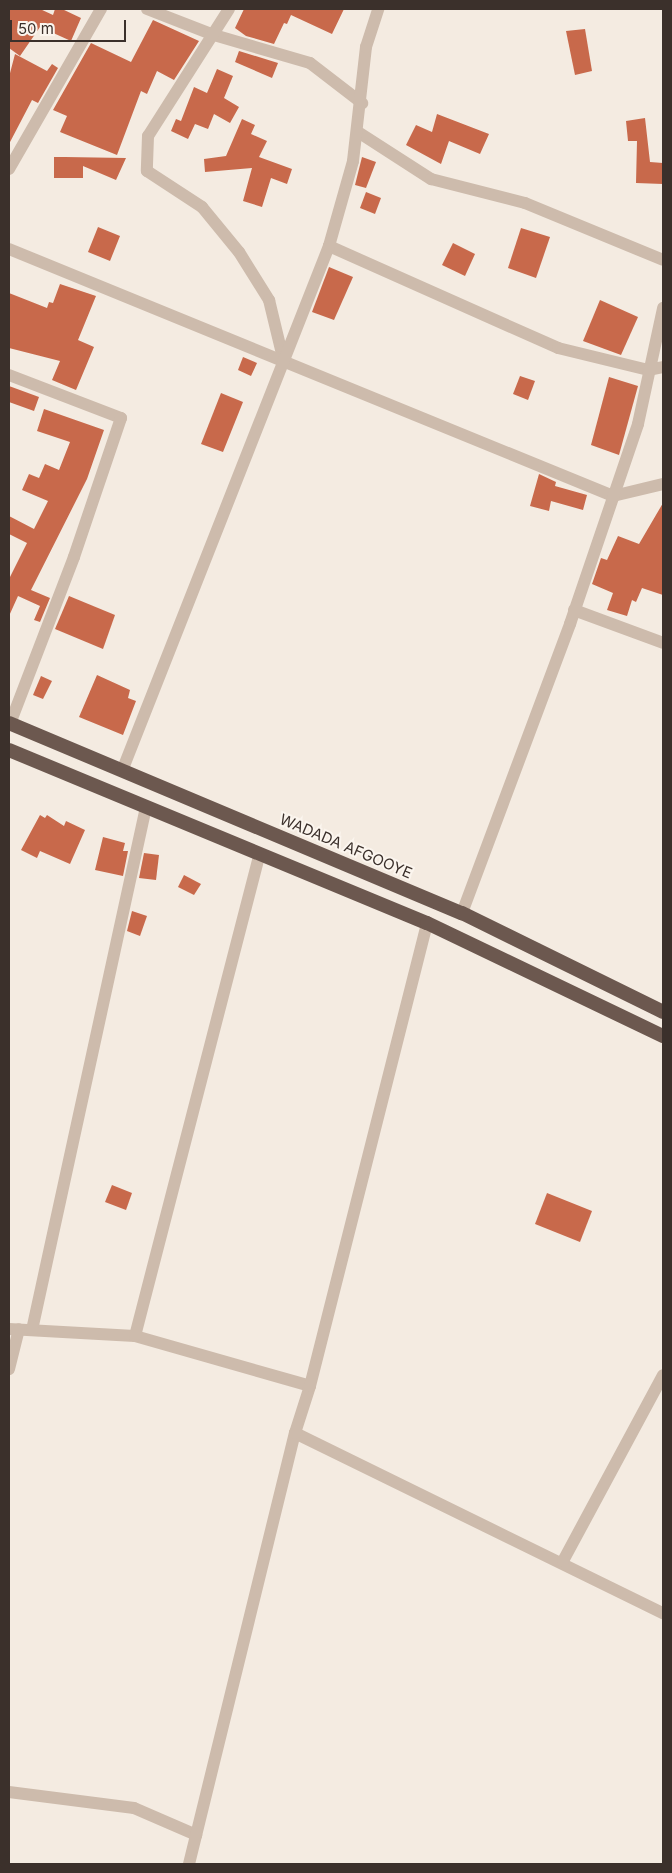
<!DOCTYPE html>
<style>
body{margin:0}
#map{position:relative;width:672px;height:1873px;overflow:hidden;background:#f4ebe1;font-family:Inter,sans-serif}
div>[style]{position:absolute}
.building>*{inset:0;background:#c8694b}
.minor>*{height:12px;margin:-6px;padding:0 6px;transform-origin:6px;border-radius:6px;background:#cdbbac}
.trunk>*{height:14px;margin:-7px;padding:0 7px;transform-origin:7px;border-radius:7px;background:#6c584f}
span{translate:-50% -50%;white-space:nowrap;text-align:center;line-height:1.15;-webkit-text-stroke:4px #fbf5ee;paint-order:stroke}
.street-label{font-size:15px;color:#3b302b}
.frame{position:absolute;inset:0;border:10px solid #3b302b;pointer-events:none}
.scale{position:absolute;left:10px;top:20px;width:116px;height:22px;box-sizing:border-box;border:2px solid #3b302b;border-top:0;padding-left:6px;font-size:15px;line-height:18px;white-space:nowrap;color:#3b302b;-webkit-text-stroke:4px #fbf5ee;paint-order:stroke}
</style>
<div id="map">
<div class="building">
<i style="clip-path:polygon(9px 9px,40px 9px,53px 15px,55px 9px,62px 9px,81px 18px,71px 41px,40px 27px,20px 56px,9px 48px)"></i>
<i style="clip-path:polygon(244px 9px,344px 9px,332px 34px,291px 15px,287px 24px,284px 23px,274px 44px,246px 36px,235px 28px)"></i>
<i style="clip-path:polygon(153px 20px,199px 41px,174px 80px,157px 71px,147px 94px,141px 91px,117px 155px,60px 132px,67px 116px,53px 110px,91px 43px,131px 62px)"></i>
<i style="clip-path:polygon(585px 29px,592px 71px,575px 75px,566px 31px)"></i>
<i style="clip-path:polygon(239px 51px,278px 63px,272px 78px,235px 62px)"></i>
<i style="clip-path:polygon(15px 54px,47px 71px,52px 64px,58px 68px,38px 103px,32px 100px,9px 144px,9px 77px)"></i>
<i style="clip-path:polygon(217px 69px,233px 76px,224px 98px,239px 107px,230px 123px,214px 114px,208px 129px,195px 124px,188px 139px,171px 131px,176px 119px,181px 121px,194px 87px,207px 93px)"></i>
<i style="clip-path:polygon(437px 114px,489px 134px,480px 154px,449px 141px,441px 164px,406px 145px,416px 125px,432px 132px)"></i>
<i style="clip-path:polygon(645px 118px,650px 162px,663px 163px,663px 184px,636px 183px,637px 141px,628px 141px,626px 121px)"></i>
<i style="clip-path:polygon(242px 119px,255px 125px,251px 134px,267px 141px,259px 157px,292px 169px,287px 184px,271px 178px,262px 207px,243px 201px,252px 168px,205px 172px,204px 159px,226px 156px)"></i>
<i style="clip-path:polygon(54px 157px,65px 157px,126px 158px,116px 180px,83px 166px,83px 178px,54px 178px)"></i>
<i style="clip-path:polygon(362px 157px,376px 162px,366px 188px,355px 185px)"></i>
<i style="clip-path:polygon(366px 192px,381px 198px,375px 214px,360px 208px)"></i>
<i style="clip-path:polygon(98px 227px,120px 236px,110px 261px,88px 252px)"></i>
<i style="clip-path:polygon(521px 228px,550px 237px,536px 278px,508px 268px)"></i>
<i style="clip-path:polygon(453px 243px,475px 254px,465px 276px,442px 265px)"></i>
<i style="clip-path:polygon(329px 267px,353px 277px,334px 320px,312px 312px)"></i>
<i style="clip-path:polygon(60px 284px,96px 296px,78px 340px,94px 347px,76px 390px,52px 380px,60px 361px,9px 348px,9px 293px,47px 308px,49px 302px,53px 303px)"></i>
<i style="clip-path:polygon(600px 300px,638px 317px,621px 355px,583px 341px)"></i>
<i style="clip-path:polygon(243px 357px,257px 363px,251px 376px,238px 370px)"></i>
<i style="clip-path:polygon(520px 376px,535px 381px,528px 400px,513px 394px)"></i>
<i style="clip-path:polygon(609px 377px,638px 386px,619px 455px,591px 445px)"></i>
<i style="clip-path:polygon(9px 386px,39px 397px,34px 411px,9px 402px)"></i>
<i style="clip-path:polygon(221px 393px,243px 402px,223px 452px,201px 444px)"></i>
<i style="clip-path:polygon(44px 409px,104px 430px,87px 479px,31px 590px,50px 598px,40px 622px,34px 620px,40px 606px,18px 596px,9px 616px,9px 579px,27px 543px,9px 534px,9px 516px,34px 529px,48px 501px,22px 490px,29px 474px,39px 478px,45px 464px,59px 470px,70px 442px,37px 431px)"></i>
<i style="clip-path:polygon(539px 474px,556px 482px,555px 486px,587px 495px,583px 510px,551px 501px,549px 511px,530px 506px)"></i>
<i style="clip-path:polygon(663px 503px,663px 595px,642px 588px,636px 602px,632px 600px,627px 616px,607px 610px,613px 593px,592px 584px,601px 558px,607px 560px,618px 536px,639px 544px)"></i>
<i style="clip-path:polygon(69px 596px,115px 615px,103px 649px,55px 629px)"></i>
<i style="clip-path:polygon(97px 675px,130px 690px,128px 698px,136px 701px,123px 735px,79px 717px)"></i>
<i style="clip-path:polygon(41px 676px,52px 681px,43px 699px,33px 695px)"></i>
<i style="clip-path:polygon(40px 815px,45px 818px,47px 815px,64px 826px,66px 821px,85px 830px,70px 864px,40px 851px,37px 858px,21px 850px)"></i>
<i style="clip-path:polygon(103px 837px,125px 843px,123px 851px,128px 851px,123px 876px,95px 870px)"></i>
<i style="clip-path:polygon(144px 853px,159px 855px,156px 880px,139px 878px)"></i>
<i style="clip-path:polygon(184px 875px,201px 884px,194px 895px,178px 887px)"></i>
<i style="clip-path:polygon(132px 911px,147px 916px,140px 936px,127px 931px)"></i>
<i style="clip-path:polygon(112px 1185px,132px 1193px,126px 1210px,105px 1202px)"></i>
<i style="clip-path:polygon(547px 1193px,592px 1211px,580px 1242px,535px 1224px)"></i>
</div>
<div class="minor">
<i style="left:147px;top:9px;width:72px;rotate:21.2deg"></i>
<i style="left:214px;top:35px;width:100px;rotate:16.3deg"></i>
<i style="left:310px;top:63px;width:66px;rotate:37.6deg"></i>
<i style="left:229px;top:9px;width:151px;rotate:122.5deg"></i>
<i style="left:148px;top:136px;width:35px;rotate:92deg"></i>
<i style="left:147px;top:171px;width:66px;rotate:33.2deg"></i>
<i style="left:202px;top:207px;width:58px;rotate:50.6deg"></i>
<i style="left:239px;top:252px;width:57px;rotate:58deg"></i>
<i style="left:269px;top:300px;width:60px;rotate:76.4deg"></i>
<i style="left:358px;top:132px;width:87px;rotate:32.8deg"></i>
<i style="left:431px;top:179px;width:97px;rotate:14.3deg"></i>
<i style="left:525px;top:203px;width:149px;rotate:22.4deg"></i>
<i style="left:9px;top:169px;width:185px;rotate:-60.1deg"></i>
<i style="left:329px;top:246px;width:251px;rotate:24deg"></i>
<i style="left:558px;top:348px;width:93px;rotate:13.7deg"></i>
<i style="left:648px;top:370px;width:15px;rotate:-11deg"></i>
<i style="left:9px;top:249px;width:653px;rotate:22.24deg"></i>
<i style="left:613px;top:496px;width:51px;rotate:-13.5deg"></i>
<i style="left:9px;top:375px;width:120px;rotate:21deg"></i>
<i style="left:121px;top:418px;width:147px;rotate:108.7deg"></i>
<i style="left:74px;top:557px;width:179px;rotate:111deg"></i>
<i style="left:574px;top:610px;width:95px;rotate:20.3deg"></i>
<i style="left:122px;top:771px;width:564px;rotate:-68.48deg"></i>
<i style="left:329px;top:246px;width:88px;rotate:-74.2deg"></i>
<i style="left:353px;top:161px;width:115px;rotate:-83.5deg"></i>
<i style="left:366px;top:47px;width:40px;rotate:-72deg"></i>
<i style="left:462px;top:913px;width:309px;rotate:-69.5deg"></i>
<i style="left:570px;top:624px;width:211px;rotate:-71.2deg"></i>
<i style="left:638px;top:424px;width:119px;rotate:-77.8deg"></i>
<i style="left:9px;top:1329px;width:126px;rotate:3.2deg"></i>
<i style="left:135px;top:1336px;width:182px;rotate:15.9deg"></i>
<i style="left:32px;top:1330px;width:535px;rotate:-77.7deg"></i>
<i style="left:135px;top:1336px;width:497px;rotate:-75.5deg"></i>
<i style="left:9px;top:1369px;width:41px;rotate:-76deg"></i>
<i style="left:295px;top:1433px;width:410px;rotate:26.1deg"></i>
<i style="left:563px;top:1561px;width:211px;rotate:-61.7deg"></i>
<i style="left:9px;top:1792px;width:126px;rotate:7.3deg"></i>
<i style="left:134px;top:1808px;width:68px;rotate:23.5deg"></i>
<i style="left:189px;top:1864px;width:444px;rotate:-76.2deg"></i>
<i style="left:295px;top:1433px;width:49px;rotate:-72.3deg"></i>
<i style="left:310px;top:1386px;width:478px;rotate:-75.8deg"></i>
</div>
<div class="trunk">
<i style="left:9px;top:723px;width:491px;rotate:22.8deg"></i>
<i style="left:462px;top:913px;width:224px;rotate:26.2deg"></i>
<i style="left:9px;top:750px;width:452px;rotate:22.5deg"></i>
<i style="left:427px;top:923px;width:262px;rotate:25.6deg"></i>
</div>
<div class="street-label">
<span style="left:346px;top:846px;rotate:23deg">WADADA AFGOOYE</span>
</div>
<div class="frame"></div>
<div class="scale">50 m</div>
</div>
